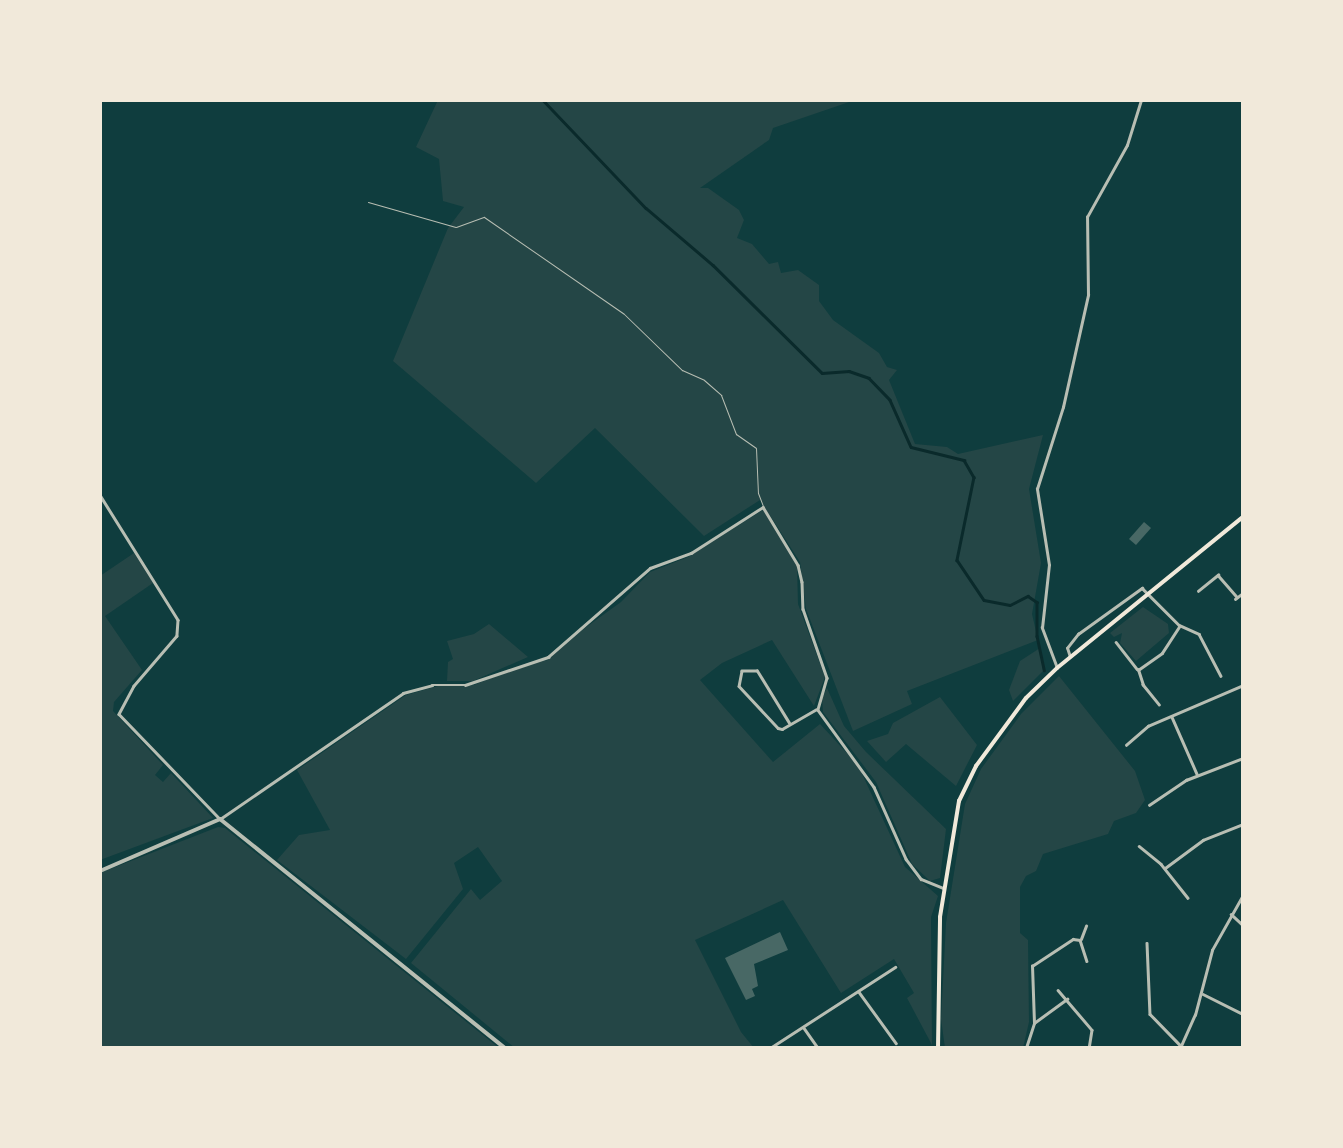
<!DOCTYPE html>
<style>
body{margin:0}
#map{position:relative;width:1343px;height:1148px;overflow:hidden;background:#0f3d3e;font-family:"Sofia Sans Condensed",sans-serif}
div>[style]{position:absolute}
.green>*{inset:0;background:#244646}
.stream>*{height:2.5px;margin:-1.25px;padding:0 1.25px;transform-origin:1.25px;border-radius:1.25px;background:#0a2a2b}
.building>*{inset:0;background:#486865}
.service>*{height:1px;margin:-0.5px;padding:0 0.5px;transform-origin:0.5px;border-radius:0.5px;background:#b8beb3}
.minor>*{height:2.5px;margin:-1.25px;padding:0 1.25px;transform-origin:1.25px;border-radius:1.25px;background:#b8beb3}
.tertiary>*{height:4px;margin:-2px;padding:0 2px;transform-origin:2px;border-radius:2px;background:#b8beb3}
.primary>*{height:4px;margin:-2px;padding:0 2px;transform-origin:2px;border-radius:2px;background:#f1e9da}
span{translate:-50% -50%;white-space:nowrap;text-align:center;line-height:1.15;-webkit-text-stroke:8px #f1e9da;paint-order:stroke}
.frame{position:absolute;inset:0;border:102px solid #f1e9da;pointer-events:none}
</style>
<div id="map">
<div class="green">
<i style="clip-path:polygon(438px 100px,855px 100px,773px 128px,769px 140px,700px 188px,708px 188px,739px 210px,744px 220px,737px 238px,752px 244px,769px 264px,778px 262px,781px 273px,798px 270px,819px 285px,819px 301px,833px 320px,879px 353px,887px 367px,897px 370px,889px 380px,915px 444px,947px 447px,958px 454px,1043px 435px,1029px 489px,1041px 563px,1032px 614px,1038px 640px,907px 691px,912px 704px,853px 731px,806px 609px,800px 562px,760px 500px,704px 536px,595px 428px,536px 483px,393px 361px,448px 228px,464px 207px,443px 201px,439px 159px,416px 147px)"></i>
<i style="clip-path:polygon(766px 508px,797px 565px,798px 604px,825px 677px,814px 706px,772px 640px,722px 663px,700px 680px,773px 762px,820px 724px,858px 765px,905px 867px,938px 896px,931px 917px,932px 1045px,907px 998px,914px 993px,894px 959px,841px 993px,783px 900px,695px 940px,741px 1032px,754px 1048px,515px 1048px,411px 963px,471px 889px,480px 900px,502px 881px,478px 847px,454px 863px,463px 889px,406px 959px,277px 860px,299px 835px,330px 830px,297px 770px,406px 695px,438px 686px,474px 685px,525px 664px,548px 660px,564px 643px,621px 602px,650px 572px,688px 557px)"></i>
<i style="clip-path:polygon(134px 553px,153px 583px,105px 616px,142px 670px,114px 702px,113px 711px,163px 765px,155px 775px,163px 782px,171px 773px,213px 818px,100px 860px,100px 576px)"></i>
<i style="clip-path:polygon(1143px 607px,1168px 624px,1169px 633px,1136px 661px,1120px 643px,1122px 633px,1114px 637px,1110px 633px)"></i>
<i style="clip-path:polygon(489px 624px,528px 657px,473px 681px,447px 681px,448px 662px,453px 659px,447px 641px,474px 634px)"></i>
<i style="clip-path:polygon(1040px 648px,1043px 671px,1013px 701px,1009px 690px,1020px 661px)"></i>
<i style="clip-path:polygon(1059px 676px,1135px 771px,1145px 800px,1136px 813px,1114px 821px,1108px 834px,1043px 854px,1036px 871px,1026px 876px,1020px 887px,1020px 933px,1028px 940px,1029px 1022px,1023px 1048px,945px 1048px,941px 1019px,946px 923px,965px 804px,981px 769px,1021px 714px)"></i>
<i style="clip-path:polygon(827px 688px,844px 726px,866px 752px,946px 829px,940px 878px,930px 881px,912px 864px,876px 782px,823px 712px,822px 698px)"></i>
<i style="clip-path:polygon(940px 697px,977px 745px,956px 786px,906px 744px,886px 762px,867px 741px,888px 734px,893px 723px)"></i>
<i style="clip-path:polygon(218px 827px,225px 828px,499px 1048px,100px 1048px,100px 873px)"></i>
</div>
<div class="stream">
<i style="left:543px;top:100px;width:149px;rotate:46.4deg"></i>
<i style="left:646px;top:208px;width:88px;rotate:40.4deg"></i>
<i style="left:713px;top:265px;width:153px;rotate:44.7deg"></i>
<i style="left:822px;top:373px;width:27px;rotate:-4deg"></i>
<i style="left:849px;top:371px;width:21px;rotate:19deg"></i>
<i style="left:869px;top:378px;width:30px;rotate:46deg"></i>
<i style="left:890px;top:400px;width:51px;rotate:65.9deg"></i>
<i style="left:911px;top:447px;width:55px;rotate:13.8deg"></i>
<i style="left:964px;top:460px;width:20px;rotate:60deg"></i>
<i style="left:974px;top:477px;width:85px;rotate:101.6deg"></i>
<i style="left:957px;top:560px;width:48px;rotate:56deg"></i>
<i style="left:984px;top:600px;width:26px;rotate:11deg"></i>
<i style="left:1010px;top:605px;width:20px;rotate:-27deg"></i>
<i style="left:1028px;top:596px;width:11px;rotate:34deg"></i>
<i style="left:1037px;top:602px;width:34px;rotate:90deg"></i>
<i style="left:1037px;top:636px;width:35px;rotate:78deg"></i>
</div>
<div class="building">
<i style="clip-path:polygon(1144px 522px,1151px 528px,1136px 545px,1129px 539px)"></i>
<i style="clip-path:polygon(780px 932px,788px 950px,754px 964px,758px 986px,752px 989px,755px 996px,746px 1000px,725px 958px)"></i>
</div>
<div class="service">
<i style="left:368px;top:202px;width:91px;rotate:15.9deg"></i>
<i style="left:456px;top:227px;width:30px;rotate:-20deg"></i>
<i style="left:484px;top:217px;width:170px;rotate:34.7deg"></i>
<i style="left:624px;top:314px;width:81px;rotate:44deg"></i>
<i style="left:682px;top:370px;width:24px;rotate:24deg"></i>
<i style="left:704px;top:380px;width:23px;rotate:41deg"></i>
<i style="left:721px;top:395px;width:42px;rotate:69deg"></i>
<i style="left:736px;top:434px;width:24px;rotate:35deg"></i>
<i style="left:756px;top:448px;width:45px;rotate:87.5deg"></i>
<i style="left:758px;top:493px;width:14px;rotate:69deg"></i>
</div>
<div class="minor">
<i style="left:100px;top:495px;width:147px;rotate:58deg"></i>
<i style="left:178px;top:620px;width:16px;rotate:94deg"></i>
<i style="left:177px;top:636px;width:66px;rotate:130.7deg"></i>
<i style="left:134px;top:686px;width:32px;rotate:118deg"></i>
<i style="left:119px;top:714px;width:146px;rotate:46.1deg"></i>
<i style="left:220px;top:819px;width:222px;rotate:-34.5deg"></i>
<i style="left:403px;top:693px;width:30px;rotate:-15deg"></i>
<i style="left:432px;top:685px;width:33px"></i>
<i style="left:465px;top:685px;width:88px;rotate:-18.6deg"></i>
<i style="left:548px;top:657px;width:135px;rotate:-41.1deg"></i>
<i style="left:650px;top:568px;width:44px;rotate:-20.1deg"></i>
<i style="left:691px;top:553px;width:85px;rotate:-32.6deg"></i>
<i style="left:763px;top:507px;width:68px;rotate:58.9deg"></i>
<i style="left:798px;top:565px;width:17px;rotate:77deg"></i>
<i style="left:802px;top:582px;width:27px;rotate:88deg"></i>
<i style="left:803px;top:609px;width:73px;rotate:70.8deg"></i>
<i style="left:827px;top:678px;width:33px;rotate:106deg"></i>
<i style="left:818px;top:710px;width:95px;rotate:54deg"></i>
<i style="left:874px;top:787px;width:79px;rotate:66deg"></i>
<i style="left:906px;top:859px;width:25px;rotate:53deg"></i>
<i style="left:921px;top:879px;width:24px;rotate:22deg"></i>
<i style="left:1198px;top:591px;width:26px;rotate:-39deg"></i>
<i style="left:1218px;top:575px;width:29px;rotate:49deg"></i>
<i style="left:1235px;top:599px;width:10px;rotate:-37deg"></i>
<i style="left:1116px;top:642px;width:34px;rotate:52deg"></i>
<i style="left:1070px;top:657px;width:9px;rotate:-108deg"></i>
<i style="left:1067px;top:648px;width:18px;rotate:-52deg"></i>
<i style="left:1078px;top:634px;width:79px;rotate:-35.7deg"></i>
<i style="left:1142px;top:588px;width:52px;rotate:45deg"></i>
<i style="left:1179px;top:625px;width:22px;rotate:24deg"></i>
<i style="left:1199px;top:634px;width:47px;rotate:62.4deg"></i>
<i style="left:1057px;top:668px;width:43px;rotate:-110.6deg"></i>
<i style="left:1042px;top:628px;width:63px;rotate:-83.7deg"></i>
<i style="left:1049px;top:565px;width:77px;rotate:-99deg"></i>
<i style="left:1037px;top:489px;width:86px;rotate:-72.4deg"></i>
<i style="left:1063px;top:407px;width:115px;rotate:-77.4deg"></i>
<i style="left:1088px;top:295px;width:78px;rotate:-90.7deg"></i>
<i style="left:1087px;top:217px;width:82px;rotate:-60.9deg"></i>
<i style="left:1127px;top:145px;width:47px;rotate:-72.7deg"></i>
<i style="left:1159px;top:705px;width:26px;rotate:-129deg"></i>
<i style="left:1143px;top:685px;width:16px;rotate:-108deg"></i>
<i style="left:1138px;top:670px;width:29px;rotate:-35deg"></i>
<i style="left:1162px;top:653px;width:31px;rotate:-57deg"></i>
<i style="left:1172px;top:717px;width:62px;rotate:66.3deg"></i>
<i style="left:789px;top:723px;width:61px;rotate:-121.6deg"></i>
<i style="left:757px;top:671px;width:15px;rotate:180deg"></i>
<i style="left:742px;top:671px;width:15px;rotate:101deg"></i>
<i style="left:739px;top:686px;width:57px;rotate:47.1deg"></i>
<i style="left:778px;top:728px;width:4px;rotate:14deg"></i>
<i style="left:782px;top:729px;width:39px;rotate:-30deg"></i>
<i style="left:1126px;top:745px;width:29px;rotate:-41deg"></i>
<i style="left:1148px;top:726px;width:103px;rotate:-23.3deg"></i>
<i style="left:1149px;top:805px;width:45px;rotate:-34deg"></i>
<i style="left:1186px;top:780px;width:61px;rotate:-21.1deg"></i>
<i style="left:1139px;top:846px;width:28px;rotate:39deg"></i>
<i style="left:1161px;top:864px;width:43px;rotate:51.5deg"></i>
<i style="left:1165px;top:868px;width:47px;rotate:-36.4deg"></i>
<i style="left:1203px;top:840px;width:43px;rotate:-21.8deg"></i>
<i style="left:1231px;top:914px;width:16px;rotate:43deg"></i>
<i style="left:1081px;top:939px;width:14px;rotate:-69deg"></i>
<i style="left:1147px;top:943px;width:71px;rotate:87.6deg"></i>
<i style="left:1150px;top:1014px;width:43px;rotate:45.9deg"></i>
<i style="left:1058px;top:990px;width:52px;rotate:49.6deg"></i>
<i style="left:1092px;top:1030px;width:18px;rotate:99deg"></i>
<i style="left:859px;top:992px;width:63px;rotate:54deg"></i>
<i style="left:1203px;top:994px;width:45px;rotate:26.6deg"></i>
<i style="left:1034px;top:1023px;width:41px;rotate:-36deg"></i>
<i style="left:804px;top:1028px;width:24px;rotate:55deg"></i>
<i style="left:770px;top:1048px;width:149px;rotate:-32.9deg"></i>
<i style="left:1026px;top:1048px;width:26px;rotate:-72deg"></i>
<i style="left:1034px;top:1023px;width:57px;rotate:-92deg"></i>
<i style="left:1032px;top:966px;width:49px;rotate:-33.4deg"></i>
<i style="left:1073px;top:939px;width:7px;rotate:8deg"></i>
<i style="left:1080px;top:940px;width:22px;rotate:72deg"></i>
<i style="left:1180px;top:1048px;width:36px;rotate:-66deg"></i>
<i style="left:1195px;top:1015px;width:67px;rotate:-75.3deg"></i>
<i style="left:1212px;top:950px;width:63px;rotate:-60.6deg"></i>
</div>
<div class="tertiary">
<i style="left:100px;top:871px;width:131px;rotate:-23.4deg"></i>
<i style="left:220px;top:819px;width:366px;rotate:38.8deg"></i>
</div>
<div class="primary">
<i style="left:938px;top:1048px;width:131px;rotate:-89.1deg"></i>
<i style="left:940px;top:917px;width:118px;rotate:-80.7deg"></i>
<i style="left:959px;top:801px;width:39px;rotate:-64deg"></i>
<i style="left:976px;top:766px;width:84px;rotate:-53.7deg"></i>
<i style="left:1026px;top:698px;width:43px;rotate:-44.1deg"></i>
<i style="left:1057px;top:668px;width:240px;rotate:-39.1deg"></i>
</div>
<div class="frame"></div>
</div>
